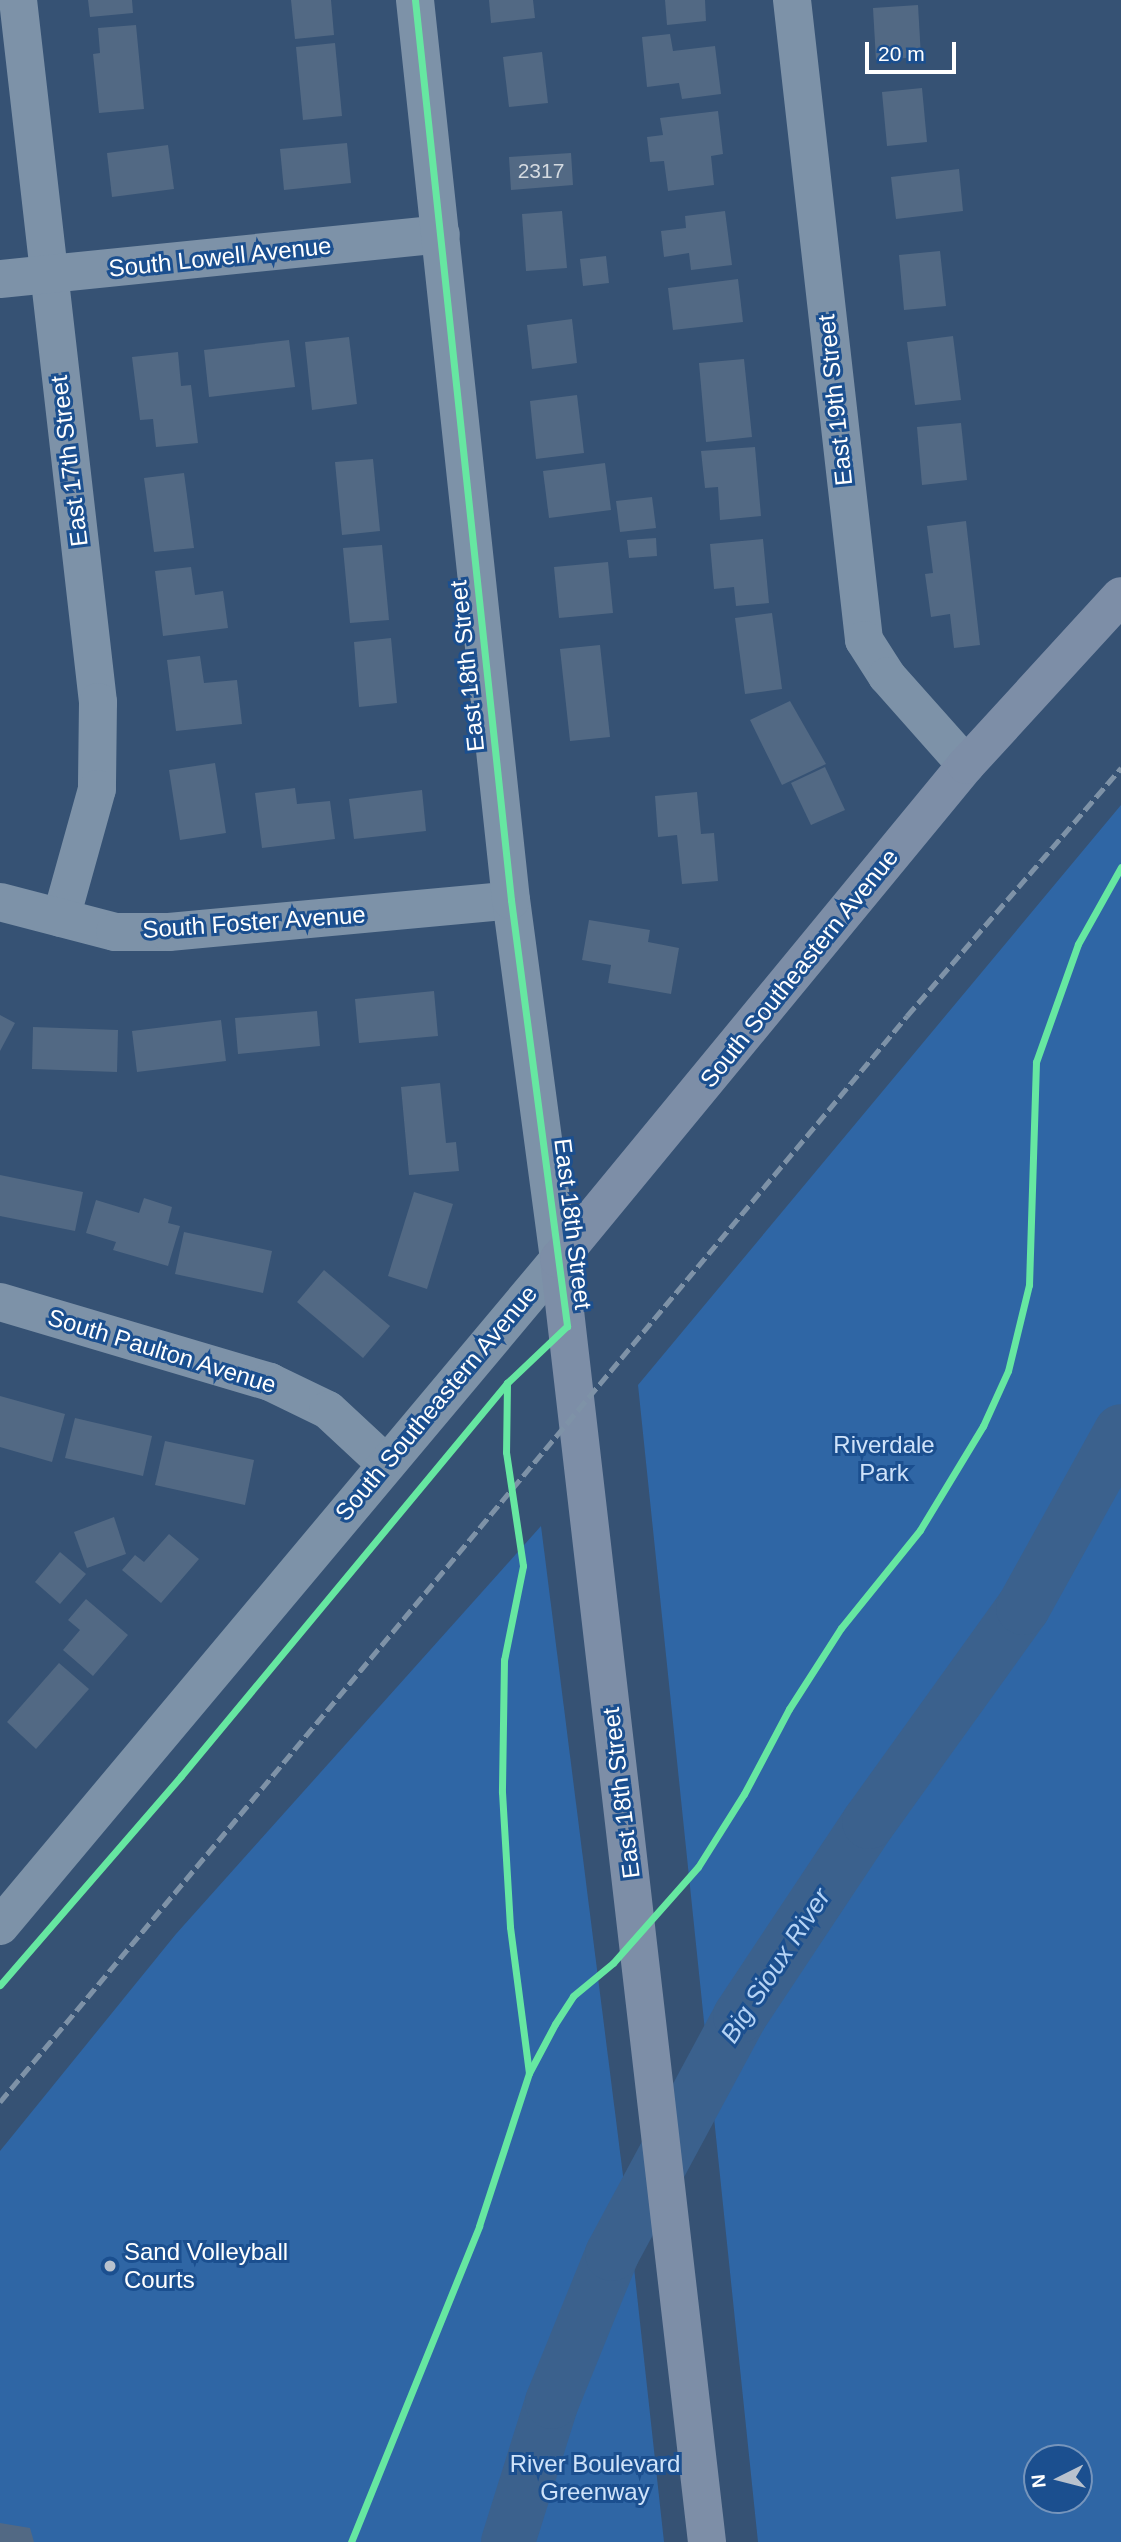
<!DOCTYPE html>
<style>
body{margin:0}
#map{position:relative;width:1121px;height:2542px;overflow:hidden;background:#365274;font-family:Arial,sans-serif}
div>[style]{position:absolute}
.green>*{inset:0;background:#2f66a5}
.river>*{height:54px;margin:-27px;padding:0 27px;transform-origin:27px;border-radius:27px;background:#3b618d}
.building>*{inset:0;background:#526984}
.minor>*{height:38px;margin:-19px;padding:0 19px;transform-origin:19px;border-radius:19px;background:#7d92a8}
.major>*{height:38px;margin:-19px;padding:0 19px;transform-origin:19px;border-radius:19px;background:#7d8ea7}
.rail>*{height:5px;margin-top:-2.5px;transform-origin:0;background:repeating-linear-gradient(90deg,#7e92a7 0 12px,transparent 0 17px)}
.cycleway>*{height:7px;margin:-3.5px;padding:0 3.5px;transform-origin:3.5px;border-radius:3.5px;background:#66e7a1}
.dots>*{width:19px;height:19px;translate:-50% -50%;box-sizing:border-box;border:4px solid #1b4f8f;border-radius:50%}
span{translate:-50% -50%;white-space:nowrap;text-align:center;line-height:1.15;-webkit-text-stroke:6px #1b4f8f;paint-order:stroke}
.number-label{font-size:21px;color:#d4dae0}
.number-label span{-webkit-text-stroke-width:0}
.street-label{font-size:24px;color:#fff}
.park-label{font-size:24px;color:#cfe3fa}
.poi-label{font-size:24px;color:#fff}
.left{translate:0 -50%;text-align:left}
.water-label{font-size:26px;color:#b5d3f5;font-style:italic}
.north{position:absolute;left:1023px;top:2444px;width:70px;height:70px;box-sizing:border-box;background:#1b4f8f;border:2px solid #7695bc;border-radius:50%;rotate:264deg;font-size:19px;font-weight:700;line-height:28px;text-align:center;color:#fff}
.north::after{content:'';display:block;margin:auto;width:24px;height:32px;background:#b9c2ce;clip-path:polygon(50% 0,100% 100%,50% 72%,0 100%)}
.scale{position:absolute;left:865px;top:42px;width:91px;height:32px;box-sizing:border-box;border:4px solid #fff;border-top:0;padding-left:9px;font-size:21px;line-height:24px;white-space:nowrap;color:#fff;-webkit-text-stroke:5px #1b4f8f;paint-order:stroke}
</style>
<div id="map">
<div class="green">
<i style="clip-path:polygon(evenodd,1121px 805px,1121px 2542px,758px 2542px,638px 1385px,1121px 805px,1037px 2458px,1079px 2458px,1079px 2500px,1037px 2500px,1037px 2458px)"></i>
<i style="clip-path:polygon(541px 1526px,630px 2231px,664px 2542px,0 2542px,0 2151px,176px 1934px)"></i>
</div>
<div class="river">
<i style="left:508px;top:2542px;width:147px;rotate:-72.6deg"></i>
<i style="left:552px;top:2402px;width:160px;rotate:-67.9deg"></i>
<i style="left:612px;top:2254px;width:270px;rotate:-61.7deg"></i>
<i style="left:740px;top:2016px;width:233px;rotate:-56.4deg"></i>
<i style="left:869px;top:1822px;width:264px;rotate:-54.3deg"></i>
<i style="left:1023px;top:1608px;width:202px;rotate:-61deg"></i>
</div>
<div class="building">
<i style="clip-path:polygon(88px 0,132px 0,133px 13px,90px 17px)"></i>
<i style="clip-path:polygon(291px 0,331px 0,334px 35px,295px 39px)"></i>
<i style="clip-path:polygon(489px 0,533px 0,535px 18px,491px 23px)"></i>
<i style="clip-path:polygon(665px 0,705px 0,706px 21px,667px 25px)"></i>
<i style="clip-path:polygon(918px 5px,921px 57px,876px 60px,873px 8px)"></i>
<i style="clip-path:polygon(136px 25px,144px 109px,99px 113px,93px 54px,100px 53px,98px 28px)"></i>
<i style="clip-path:polygon(670px 34px,673px 51px,715px 46px,721px 94px,682px 99px,679px 83px,647px 87px,642px 37px)"></i>
<i style="clip-path:polygon(335px 43px,342px 116px,303px 120px,296px 47px)"></i>
<i style="clip-path:polygon(542px 52px,548px 103px,509px 107px,503px 57px)"></i>
<i style="clip-path:polygon(922px 88px,927px 142px,887px 146px,882px 92px)"></i>
<i style="clip-path:polygon(718px 111px,723px 154px,711px 156px,714px 185px,668px 191px,664px 161px,650px 162px,647px 137px,663px 135px,660px 118px)"></i>
<i style="clip-path:polygon(347px 143px,351px 183px,284px 190px,280px 149px)"></i>
<i style="clip-path:polygon(168px 145px,174px 189px,112px 197px,107px 153px)"></i>
<i style="clip-path:polygon(571px 153px,573px 185px,511px 190px,509px 157px)"></i>
<i style="clip-path:polygon(959px 169px,963px 211px,896px 219px,891px 177px)"></i>
<i style="clip-path:polygon(562px 211px,567px 268px,526px 271px,522px 214px)"></i>
<i style="clip-path:polygon(725px 211px,732px 265px,691px 270px,689px 253px,664px 257px,661px 231px,686px 228px,685px 216px)"></i>
<i style="clip-path:polygon(940px 251px,946px 306px,904px 310px,899px 255px)"></i>
<i style="clip-path:polygon(606px 256px,609px 283px,583px 286px,580px 259px)"></i>
<i style="clip-path:polygon(738px 279px,743px 322px,673px 330px,668px 288px)"></i>
<i style="clip-path:polygon(572px 319px,577px 363px,532px 369px,527px 325px)"></i>
<i style="clip-path:polygon(953px 336px,961px 400px,915px 405px,907px 342px)"></i>
<i style="clip-path:polygon(349px 337px,357px 404px,312px 410px,305px 342px)"></i>
<i style="clip-path:polygon(289px 340px,295px 387px,209px 397px,204px 350px)"></i>
<i style="clip-path:polygon(178px 352px,181px 386px,191px 385px,198px 443px,156px 447px,153px 419px,140px 420px,132px 357px)"></i>
<i style="clip-path:polygon(744px 359px,752px 437px,706px 442px,699px 363px)"></i>
<i style="clip-path:polygon(577px 395px,584px 453px,536px 459px,530px 401px)"></i>
<i style="clip-path:polygon(961px 423px,967px 480px,922px 485px,917px 427px)"></i>
<i style="clip-path:polygon(755px 447px,761px 516px,720px 520px,718px 487px,705px 488px,701px 451px)"></i>
<i style="clip-path:polygon(373px 459px,380px 531px,342px 535px,335px 462px)"></i>
<i style="clip-path:polygon(605px 463px,611px 510px,549px 518px,543px 471px)"></i>
<i style="clip-path:polygon(184px 473px,194px 548px,154px 552px,144px 478px)"></i>
<i style="clip-path:polygon(652px 497px,656px 528px,620px 532px,616px 501px)"></i>
<i style="clip-path:polygon(966px 521px,980px 645px,954px 648px,950px 614px,931px 617px,925px 574px,933px 573px,927px 526px)"></i>
<i style="clip-path:polygon(656px 538px,657px 556px,629px 558px,627px 540px)"></i>
<i style="clip-path:polygon(763px 539px,769px 603px,736px 606px,734px 587px,714px 589px,710px 544px)"></i>
<i style="clip-path:polygon(382px 545px,389px 620px,350px 623px,343px 548px)"></i>
<i style="clip-path:polygon(608px 562px,613px 613px,559px 618px,554px 567px)"></i>
<i style="clip-path:polygon(191px 567px,195px 595px,223px 591px,228px 628px,163px 636px,155px 571px)"></i>
<i style="clip-path:polygon(772px 613px,782px 689px,745px 694px,735px 618px)"></i>
<i style="clip-path:polygon(391px 638px,397px 703px,359px 707px,354px 642px)"></i>
<i style="clip-path:polygon(600px 645px,610px 737px,570px 741px,560px 649px)"></i>
<i style="clip-path:polygon(200px 656px,204px 683px,237px 680px,242px 724px,176px 731px,167px 660px)"></i>
<i style="clip-path:polygon(790px 701px,826px 764px,782px 785px,750px 720px)"></i>
<i style="clip-path:polygon(215px 763px,226px 833px,180px 840px,169px 770px)"></i>
<i style="clip-path:polygon(825px 767px,845px 810px,811px 825px,791px 783px)"></i>
<i style="clip-path:polygon(295px 788px,297px 804px,330px 801px,335px 839px,262px 848px,255px 793px)"></i>
<i style="clip-path:polygon(422px 790px,426px 831px,354px 839px,349px 799px)"></i>
<i style="clip-path:polygon(697px 792px,701px 834px,714px 833px,718px 881px,682px 884px,677px 835px,658px 837px,655px 796px)"></i>
<i style="clip-path:polygon(589px 920px,650px 930px,648px 942px,679px 948px,671px 994px,608px 983px,611px 965px,582px 960px)"></i>
<i style="clip-path:polygon(434px 991px,438px 1036px,359px 1043px,355px 999px)"></i>
<i style="clip-path:polygon(317px 1011px,320px 1046px,238px 1054px,235px 1018px)"></i>
<i style="clip-path:polygon(0 1015px,15px 1023px,0 1051px)"></i>
<i style="clip-path:polygon(221px 1020px,226px 1061px,137px 1072px,132px 1031px)"></i>
<i style="clip-path:polygon(33px 1027px,118px 1030px,117px 1072px,32px 1069px)"></i>
<i style="clip-path:polygon(440px 1083px,446px 1143px,456px 1142px,459px 1171px,409px 1175px,401px 1087px)"></i>
<i style="clip-path:polygon(0 1175px,83px 1192px,75px 1231px,0 1216px)"></i>
<i style="clip-path:polygon(414px 1192px,453px 1204px,427px 1289px,388px 1276px)"></i>
<i style="clip-path:polygon(144px 1198px,172px 1207px,168px 1223px,180px 1226px,168px 1266px,113px 1250px,116px 1242px,86px 1233px,96px 1200px,139px 1213px)"></i>
<i style="clip-path:polygon(184px 1232px,272px 1251px,263px 1293px,175px 1274px)"></i>
<i style="clip-path:polygon(324px 1270px,390px 1326px,363px 1358px,297px 1302px)"></i>
<i style="clip-path:polygon(0 1396px,65px 1414px,52px 1462px,0 1447px)"></i>
<i style="clip-path:polygon(75px 1418px,152px 1436px,143px 1476px,65px 1458px)"></i>
<i style="clip-path:polygon(165px 1441px,254px 1460px,245px 1505px,155px 1485px)"></i>
<i style="clip-path:polygon(114px 1517px,126px 1554px,87px 1568px,74px 1532px)"></i>
<i style="clip-path:polygon(169px 1534px,199px 1559px,161px 1603px,122px 1570px,135px 1555px,144px 1562px)"></i>
<i style="clip-path:polygon(60px 1552px,86px 1574px,60px 1604px,35px 1582px)"></i>
<i style="clip-path:polygon(86px 1599px,128px 1635px,93px 1676px,63px 1650px,80px 1630px,68px 1620px)"></i>
<i style="clip-path:polygon(59px 1663px,89px 1689px,36px 1749px,7px 1722px)"></i>
<i style="clip-path:polygon(0 2523px,30px 2528px,34px 2542px,0 2542px)"></i>
</div>
<div class="minor">
<i style="left:18px;top:0;width:707px;rotate:83.5deg"></i>
<i style="left:98px;top:702px;width:87px;rotate:90.7deg"></i>
<i style="left:97px;top:789px;width:134px;rotate:105.6deg"></i>
<i style="left:792px;top:0;width:644px;rotate:83.58deg"></i>
<i style="left:864px;top:640px;width:43px;rotate:57.4deg"></i>
<i style="left:887px;top:676px;width:119px;rotate:48.4deg"></i>
<i style="left:0;top:279px;width:443px;rotate:-5.8deg"></i>
<i style="left:0;top:902px;width:119px;rotate:14.6deg"></i>
<i style="left:115px;top:932px;width:54px"></i>
<i style="left:169px;top:932px;width:343px;rotate:-5.3deg"></i>
<i style="left:0;top:1302px;width:282px;rotate:16.5deg"></i>
<i style="left:270px;top:1382px;width:64px;rotate:25.8deg"></i>
<i style="left:328px;top:1410px;width:76px;rotate:42.9deg"></i>
<i style="left:0;top:1926px;width:870px;rotate:-50.03deg"></i>
<i style="left:559px;top:1259px;width:362px;rotate:-97.6deg"></i>
<i style="left:511px;top:900px;width:905px;rotate:-96.09deg"></i>
</div>
<div class="major">
<i style="left:707px;top:2542px;width:1292px;rotate:-96.58deg"></i>
<i style="left:559px;top:1259px;width:640px;rotate:-50.52deg"></i>
<i style="left:966px;top:765px;width:229px;rotate:-47.5deg"></i>
</div>
<div class="rail">
<i style="left:0;top:2102px;width:1415px;rotate:-50.13deg"></i>
<i style="left:907px;top:1016px;width:328px;rotate:-49.2deg"></i>
</div>
<div class="cycleway">
<i style="left:415px;top:0;width:905px;rotate:83.91deg"></i>
<i style="left:511px;top:900px;width:430px;rotate:82.5deg"></i>
<i style="left:567px;top:1326px;width:83px;rotate:136.5deg"></i>
<i style="left:507px;top:1383px;width:69px;rotate:90.8deg"></i>
<i style="left:506px;top:1452px;width:115px;rotate:81.5deg"></i>
<i style="left:523px;top:1566px;width:96px;rotate:101.4deg"></i>
<i style="left:504px;top:1660px;width:132px;rotate:90.9deg"></i>
<i style="left:502px;top:1792px;width:135px;rotate:86.6deg"></i>
<i style="left:510px;top:1927px;width:147px;rotate:82.6deg"></i>
<i style="left:0;top:1985px;width:276px;rotate:-49.1deg"></i>
<i style="left:181px;top:1776px;width:511px;rotate:-50.32deg"></i>
<i style="left:351px;top:2542px;width:341px;rotate:-67.9deg"></i>
<i style="left:479px;top:2226px;width:161px;rotate:-71.9deg"></i>
<i style="left:529px;top:2073px;width:55px;rotate:-62deg"></i>
<i style="left:555px;top:2024px;width:33px;rotate:-57deg"></i>
<i style="left:573px;top:1996px;width:52px;rotate:-39.5deg"></i>
<i style="left:613px;top:1963px;width:128px;rotate:-48.5deg"></i>
<i style="left:698px;top:1867px;width:86px;rotate:-57.8deg"></i>
<i style="left:744px;top:1794px;width:96px;rotate:-62.1deg"></i>
<i style="left:789px;top:1709px;width:96px;rotate:-57.3deg"></i>
<i style="left:841px;top:1628px;width:126px;rotate:-51.1deg"></i>
<i style="left:920px;top:1530px;width:122px;rotate:-58.8deg"></i>
<i style="left:983px;top:1426px;width:60px;rotate:-65.6deg"></i>
<i style="left:1008px;top:1371px;width:89px;rotate:-76.3deg"></i>
<i style="left:1029px;top:1285px;width:223px;rotate:-88.2deg"></i>
<i style="left:1036px;top:1062px;width:125px;rotate:-70.4deg"></i>
<i style="left:1078px;top:944px;width:88px;rotate:-60.8deg"></i>
</div>
<div class="dots">
<i style="left:110px;top:2266px;background:#b9c2ce"></i>
</div>
<div class="number-label">
<span style="left:541px;top:171px">2317</span>
</div>
<div class="street-label">
<span style="left:220px;top:257px;rotate:-6deg">South Lowell Avenue</span>
<span style="left:835px;top:400px;rotate:-96deg">East 19th Street</span>
<span style="left:69px;top:461px;rotate:-97deg">East 17th Street</span>
<span style="left:467px;top:666px;rotate:-96deg">East 18th Street</span>
<span style="left:254px;top:922px;rotate:-4deg">South Foster Avenue</span>
<span style="left:799px;top:968px;rotate:-51deg">South Southeastern Avenue</span>
<span style="left:573px;top:1224px;rotate:83deg">East 18th Street</span>
<span style="left:162px;top:1351px;rotate:17deg">South Paulton Avenue</span>
<span style="left:436px;top:1403px;rotate:-50deg">South Southeastern Avenue</span>
<span style="left:621px;top:1793px;rotate:-97deg">East 18th Street</span>
</div>
<div class="park-label">
<span style="left:884px;top:1459px">Riverdale<br>Park</span>
<span style="left:595px;top:2478px">River Boulevard<br>Greenway</span>
</div>
<div class="poi-label">
<span class="left" style="left:124px;top:2266px">Sand Volleyball<br>Courts</span>
</div>
<div class="water-label">
<span style="left:776px;top:1966px;rotate:-57deg">Big Sioux River</span>
</div>
<div class="north">N</div>
<div class="scale">20 m</div>
</div>
